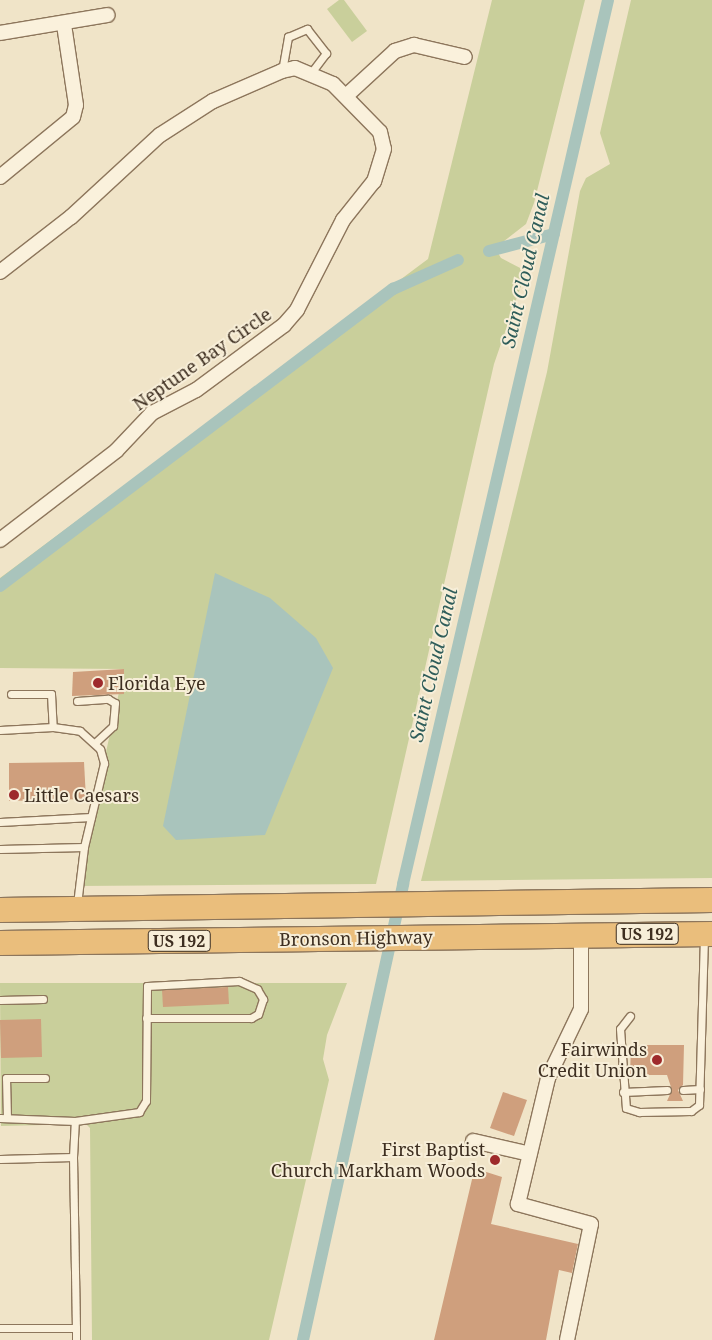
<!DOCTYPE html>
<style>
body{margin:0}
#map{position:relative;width:712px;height:1340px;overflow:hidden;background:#f0e4c8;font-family:"Noto Serif",serif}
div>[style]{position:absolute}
.green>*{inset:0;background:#c9cf9b}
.water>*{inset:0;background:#a9c4bc}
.canal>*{height:12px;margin:-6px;padding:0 6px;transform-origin:6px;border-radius:6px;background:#a9c4bc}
.building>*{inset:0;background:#cf9f7d}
.roads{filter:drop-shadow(1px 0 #8d765c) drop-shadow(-1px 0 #8d765c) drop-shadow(0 1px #8d765c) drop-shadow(0 -1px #8d765c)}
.service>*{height:7px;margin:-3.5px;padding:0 3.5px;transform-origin:3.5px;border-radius:3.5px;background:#faf1dc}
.minor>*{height:14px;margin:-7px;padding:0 7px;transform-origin:7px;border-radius:7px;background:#faf1dc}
.trunk>*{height:24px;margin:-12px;padding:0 12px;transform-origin:12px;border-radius:12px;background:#eabe7c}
.dots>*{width:14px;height:14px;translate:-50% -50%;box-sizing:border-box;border:2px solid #f7eed8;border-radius:50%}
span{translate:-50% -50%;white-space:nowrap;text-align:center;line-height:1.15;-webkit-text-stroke:4px #f7eed8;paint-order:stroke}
.shield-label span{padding:1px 4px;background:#f7eed8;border:1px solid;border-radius:4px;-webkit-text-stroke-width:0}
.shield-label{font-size:16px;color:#3d2e20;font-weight:700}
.street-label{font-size:18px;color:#3d2e20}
.poi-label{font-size:18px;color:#3d2e20}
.left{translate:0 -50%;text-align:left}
.right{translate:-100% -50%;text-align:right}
.water-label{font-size:19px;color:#2f5d5a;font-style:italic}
</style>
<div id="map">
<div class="green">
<i style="clip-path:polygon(339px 0,344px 0,367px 31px,352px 42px,327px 9px)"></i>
<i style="clip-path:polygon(492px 0,585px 0,534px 203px,526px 224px,495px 248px,501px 258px,526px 271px,494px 364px,376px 884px,77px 886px,124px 669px,0 668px,0 578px,428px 259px)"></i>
<i style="clip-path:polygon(631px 0,712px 0,712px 878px,421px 881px,547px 372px,580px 191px,586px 178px,610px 164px,600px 133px)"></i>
<i style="clip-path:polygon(0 983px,347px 983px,327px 1035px,323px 1059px,329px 1080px,269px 1340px,92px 1340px,90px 1128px,86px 1124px,1px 1126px)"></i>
</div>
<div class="water">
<i style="clip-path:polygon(215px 573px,270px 598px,316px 638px,333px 668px,265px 835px,176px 840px,163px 826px)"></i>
</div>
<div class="canal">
<i style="left:489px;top:251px;width:67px;rotate:-14.7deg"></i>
<i style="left:0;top:586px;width:493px;rotate:-37.1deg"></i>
<i style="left:393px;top:289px;width:71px;rotate:-24deg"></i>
<i style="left:303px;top:1340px;width:467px;rotate:-77.6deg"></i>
<i style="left:403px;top:884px;width:907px;rotate:-76.94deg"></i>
</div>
<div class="building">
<i style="clip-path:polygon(124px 669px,124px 694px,72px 696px,73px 672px)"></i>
<i style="clip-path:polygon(84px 762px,86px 799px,9px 801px,9px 763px)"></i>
<i style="clip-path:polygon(228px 987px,229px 1004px,163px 1007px,162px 990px)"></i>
<i style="clip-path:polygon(41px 1019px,42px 1057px,1px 1058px,0 1020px)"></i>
<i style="clip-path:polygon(631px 1045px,684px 1045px,683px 1085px,678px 1090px,683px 1101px,667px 1101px,672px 1090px,667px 1075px,630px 1075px)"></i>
<i style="clip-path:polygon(503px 1092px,527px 1100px,514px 1136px,490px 1128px)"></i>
<i style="clip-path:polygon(480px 1170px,502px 1177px,491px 1224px,578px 1244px,572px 1273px,559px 1270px,546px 1340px,434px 1340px,474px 1171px)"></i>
</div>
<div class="roads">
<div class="service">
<i style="left:282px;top:71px;width:35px;rotate:-80deg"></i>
<i style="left:288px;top:37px;width:21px;rotate:-23deg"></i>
<i style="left:307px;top:29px;width:31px;rotate:52deg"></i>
<i style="left:326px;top:53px;width:25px;rotate:127deg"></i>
<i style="left:11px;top:694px;width:40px"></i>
<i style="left:51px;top:694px;width:33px;rotate:87deg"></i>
<i style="left:77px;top:701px;width:31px;rotate:-4deg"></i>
<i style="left:108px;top:699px;width:8px;rotate:30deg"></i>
<i style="left:115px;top:703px;width:23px;rotate:95deg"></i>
<i style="left:113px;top:726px;width:25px;rotate:137deg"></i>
<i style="left:0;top:730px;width:53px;rotate:-3.2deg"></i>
<i style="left:53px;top:727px;width:27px;rotate:8deg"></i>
<i style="left:80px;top:731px;width:27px;rotate:42deg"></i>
<i style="left:100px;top:749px;width:15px;rotate:74deg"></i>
<i style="left:104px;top:763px;width:86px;rotate:103.4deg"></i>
<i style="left:0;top:822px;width:91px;rotate:-3.1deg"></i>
<i style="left:0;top:849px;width:84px;rotate:-1.4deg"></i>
<i style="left:84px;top:847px;width:57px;rotate:97deg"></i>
<i style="left:0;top:1000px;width:43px;rotate:-1.3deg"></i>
<i style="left:630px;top:1016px;width:16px;rotate:128deg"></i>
<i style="left:620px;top:1029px;width:79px;rotate:85.7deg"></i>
<i style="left:626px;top:1108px;width:14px;rotate:17deg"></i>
<i style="left:639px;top:1112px;width:52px;rotate:-1.1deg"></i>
<i style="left:691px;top:1111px;width:10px;rotate:-37deg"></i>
<i style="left:699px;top:1105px;width:168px;rotate:-88.3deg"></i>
<i style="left:683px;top:1090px;width:17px;rotate:-3deg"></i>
<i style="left:623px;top:1092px;width:44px;rotate:-2.6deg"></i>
<i style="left:0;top:1118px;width:75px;rotate:2.3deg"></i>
<i style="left:7px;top:1118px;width:40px;rotate:-91.4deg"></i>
<i style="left:6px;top:1078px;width:39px"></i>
<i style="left:73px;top:1157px;width:36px;rotate:-87deg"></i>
<i style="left:75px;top:1121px;width:65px;rotate:-8deg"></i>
<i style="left:139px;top:1112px;width:13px;rotate:-58deg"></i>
<i style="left:146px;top:1101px;width:115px;rotate:-89.5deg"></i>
<i style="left:147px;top:986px;width:92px;rotate:-3.1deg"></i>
<i style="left:239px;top:981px;width:20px;rotate:24deg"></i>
<i style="left:257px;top:989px;width:12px;rotate:59deg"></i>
<i style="left:263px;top:999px;width:16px;rotate:108deg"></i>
<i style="left:258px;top:1014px;width:8px;rotate:150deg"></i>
<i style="left:251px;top:1018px;width:105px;rotate:180deg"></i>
<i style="left:0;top:1159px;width:73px;rotate:-1.6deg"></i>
<i style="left:73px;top:1157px;width:171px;rotate:89deg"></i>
<i style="left:76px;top:1328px;width:76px;rotate:180deg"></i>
<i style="left:76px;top:1328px;width:12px;rotate:90deg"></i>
</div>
<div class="minor">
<i style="left:0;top:33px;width:109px;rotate:-9.5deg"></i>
<i style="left:346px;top:96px;width:67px;rotate:-42.6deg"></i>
<i style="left:395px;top:51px;width:20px;rotate:-18deg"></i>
<i style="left:414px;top:45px;width:52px;rotate:13.2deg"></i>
<i style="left:0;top:177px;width:94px;rotate:-39.4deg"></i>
<i style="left:73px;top:117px;width:12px;rotate:-76deg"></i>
<i style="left:76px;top:105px;width:81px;rotate:-98.5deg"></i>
<i style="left:0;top:272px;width:90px;rotate:-37.8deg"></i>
<i style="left:71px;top:217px;width:121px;rotate:-42.7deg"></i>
<i style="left:160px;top:135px;width:63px;rotate:-32.7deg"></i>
<i style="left:213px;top:101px;width:75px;rotate:-23.5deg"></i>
<i style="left:282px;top:71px;width:13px;rotate:-13deg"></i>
<i style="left:295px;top:68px;width:41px;rotate:22.8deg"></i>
<i style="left:333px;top:84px;width:67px;rotate:45.6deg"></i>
<i style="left:380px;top:132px;width:17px;rotate:77deg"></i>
<i style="left:384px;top:149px;width:34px;rotate:107deg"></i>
<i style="left:374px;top:181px;width:50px;rotate:128.5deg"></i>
<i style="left:343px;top:220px;width:101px;rotate:117.1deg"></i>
<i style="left:297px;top:310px;width:20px;rotate:131deg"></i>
<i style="left:284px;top:325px;width:109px;rotate:143.5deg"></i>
<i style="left:196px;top:390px;width:50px;rotate:152.4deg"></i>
<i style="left:152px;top:413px;width:52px;rotate:133.5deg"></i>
<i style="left:116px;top:451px;width:146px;rotate:142.5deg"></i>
<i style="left:473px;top:1141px;width:58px;rotate:12.8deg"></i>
<i style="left:567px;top:1340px;width:118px;rotate:-78.3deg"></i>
<i style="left:591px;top:1224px;width:76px;rotate:-164.7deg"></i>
<i style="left:518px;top:1204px;width:130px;rotate:-76.6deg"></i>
<i style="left:548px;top:1078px;width:76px;rotate:-64.4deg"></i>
<i style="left:581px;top:1009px;width:74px;rotate:-90deg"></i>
</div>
<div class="trunk">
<i style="left:0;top:910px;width:712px;rotate:-0.8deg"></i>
<i style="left:0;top:943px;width:712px;rotate:-0.72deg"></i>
</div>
</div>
<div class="dots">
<i style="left:98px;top:683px;background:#9e2a2b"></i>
<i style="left:14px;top:795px;background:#9e2a2b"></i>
<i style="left:657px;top:1060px;background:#9e2a2b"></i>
<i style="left:495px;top:1160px;background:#9e2a2b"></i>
</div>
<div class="shield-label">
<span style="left:647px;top:934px">US 192</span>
<span style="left:179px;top:941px">US 192</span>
</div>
<div class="street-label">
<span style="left:202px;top:359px;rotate:-35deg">Neptune Bay Circle</span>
<span style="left:356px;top:938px;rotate:-1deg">Bronson Highway</span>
</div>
<div class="poi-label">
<span class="left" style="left:108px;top:683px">Florida Eye</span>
<span class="left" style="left:24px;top:795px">Little Caesars</span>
<span class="right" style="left:647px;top:1060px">Fairwinds<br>Credit Union</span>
<span class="right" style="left:485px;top:1160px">First Baptist<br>Church Markham Woods</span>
</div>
<div class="water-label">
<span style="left:526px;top:271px;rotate:-77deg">Saint Cloud Canal</span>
<span style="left:434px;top:665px;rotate:-77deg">Saint Cloud Canal</span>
</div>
</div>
